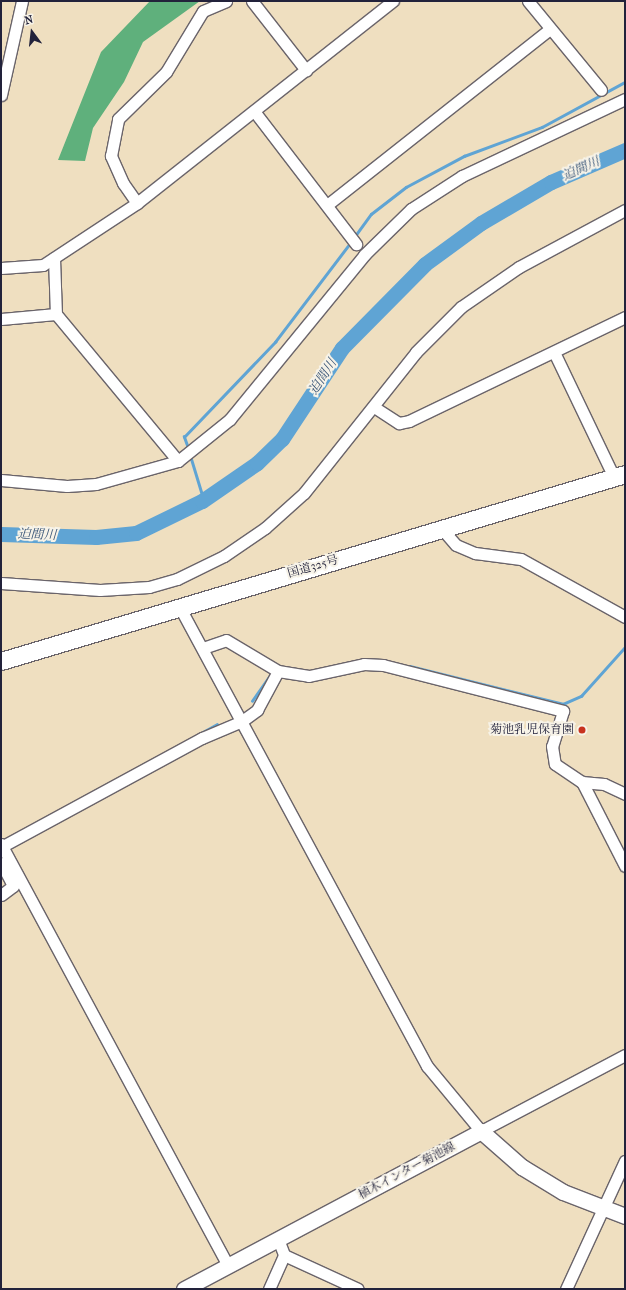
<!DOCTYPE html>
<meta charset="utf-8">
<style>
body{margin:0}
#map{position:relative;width:626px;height:1290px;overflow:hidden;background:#efdfc0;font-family:"IM FELL French Canon","Noto Serif JP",serif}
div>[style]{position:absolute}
.forest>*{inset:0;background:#5fb07c}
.stream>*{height:2.5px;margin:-1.25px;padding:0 1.25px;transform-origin:1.25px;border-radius:1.25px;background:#5fa4d4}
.river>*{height:15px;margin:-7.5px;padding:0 7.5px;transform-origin:7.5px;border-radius:7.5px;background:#5fa4d4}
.roads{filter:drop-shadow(1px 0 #6a646a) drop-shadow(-1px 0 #6a646a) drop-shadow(0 1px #6a646a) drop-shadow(0 -1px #6a646a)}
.minor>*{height:11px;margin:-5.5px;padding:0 5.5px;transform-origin:5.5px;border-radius:5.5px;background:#fff}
.major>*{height:15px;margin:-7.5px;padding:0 7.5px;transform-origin:7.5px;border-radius:7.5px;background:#fff}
.highway>*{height:17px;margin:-8.5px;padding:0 8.5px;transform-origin:8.5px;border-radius:8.5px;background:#fff}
.dots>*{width:11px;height:11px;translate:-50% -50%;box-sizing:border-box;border:2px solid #f7f3e8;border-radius:50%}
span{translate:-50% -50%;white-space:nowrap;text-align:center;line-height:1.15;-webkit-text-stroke:4px #f7f3e8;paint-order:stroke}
.street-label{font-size:12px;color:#22223b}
.poi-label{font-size:12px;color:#22223b}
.right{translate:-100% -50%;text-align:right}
.water-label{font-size:13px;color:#3a5678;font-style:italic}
.frame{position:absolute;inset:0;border:2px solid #22223b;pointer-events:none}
.north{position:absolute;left:12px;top:12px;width:40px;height:40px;-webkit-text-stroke:3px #f7f3e8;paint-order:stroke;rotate:345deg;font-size:11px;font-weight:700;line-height:16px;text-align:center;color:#22223b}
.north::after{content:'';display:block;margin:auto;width:14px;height:18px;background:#22223b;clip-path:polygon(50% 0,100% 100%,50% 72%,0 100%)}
</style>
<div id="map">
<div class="forest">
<i style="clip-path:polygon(150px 1px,200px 1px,143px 42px,124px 82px,93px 128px,85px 161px,58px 160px,101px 52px)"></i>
</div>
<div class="stream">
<i style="left:355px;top:236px;width:27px;rotate:-54deg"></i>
<i style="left:371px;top:214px;width:44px;rotate:-37.6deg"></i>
<i style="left:406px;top:187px;width:66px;rotate:-28.1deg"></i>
<i style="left:464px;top:156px;width:83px;rotate:-20.4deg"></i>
<i style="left:542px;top:127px;width:94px;rotate:-28.5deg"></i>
<i style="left:188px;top:448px;width:12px;rotate:-110deg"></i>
<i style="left:184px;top:437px;width:132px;rotate:-46.2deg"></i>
<i style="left:275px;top:342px;width:126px;rotate:-52.8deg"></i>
<i style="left:190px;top:454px;width:48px;rotate:73.1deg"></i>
<i style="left:410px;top:666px;width:158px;rotate:13.9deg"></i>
<i style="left:563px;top:704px;width:20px;rotate:-24deg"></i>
<i style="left:581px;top:696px;width:66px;rotate:-48.1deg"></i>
<i style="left:252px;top:701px;width:32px;rotate:-55deg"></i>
<i style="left:201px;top:733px;width:18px;rotate:-29deg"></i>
</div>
<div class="river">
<i style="left:1px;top:534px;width:95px;rotate:1.8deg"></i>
<i style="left:96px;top:537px;width:40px;rotate:-5.7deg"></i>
<i style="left:136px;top:533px;width:73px;rotate:-25.9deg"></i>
<i style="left:202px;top:501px;width:67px;rotate:-34.6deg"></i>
<i style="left:257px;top:463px;width:35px;rotate:-44deg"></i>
<i style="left:282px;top:439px;width:109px;rotate:-56.6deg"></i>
<i style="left:342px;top:348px;width:118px;rotate:-45.3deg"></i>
<i style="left:425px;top:264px;width:69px;rotate:-36.2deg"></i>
<i style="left:481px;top:223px;width:81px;rotate:-30.4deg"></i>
<i style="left:551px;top:182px;width:81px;rotate:-23.4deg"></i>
</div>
<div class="roads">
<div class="minor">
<i style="left:252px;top:1px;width:88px;rotate:52deg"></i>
<i style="left:528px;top:1px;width:115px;rotate:50.6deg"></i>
<i style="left:1px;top:95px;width:96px;rotate:-77.4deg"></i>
<i style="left:254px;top:111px;width:168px;rotate:52.5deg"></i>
<i style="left:137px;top:203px;width:24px;rotate:-125deg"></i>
<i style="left:123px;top:183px;width:30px;rotate:-114deg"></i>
<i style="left:111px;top:156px;width:38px;rotate:-79deg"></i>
<i style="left:118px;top:119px;width:67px;rotate:-44.4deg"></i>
<i style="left:166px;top:72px;width:71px;rotate:-58.8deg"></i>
<i style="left:203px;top:11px;width:25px;rotate:-23deg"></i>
<i style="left:327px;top:205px;width:284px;rotate:-38.3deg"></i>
<i style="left:54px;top:258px;width:56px;rotate:88deg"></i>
<i style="left:56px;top:314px;width:191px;rotate:50.3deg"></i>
<i style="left:1px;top:268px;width:42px;rotate:-4.1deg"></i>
<i style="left:43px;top:265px;width:113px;rotate:-33.4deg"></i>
<i style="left:137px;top:203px;width:326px;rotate:-38.3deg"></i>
<i style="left:1px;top:319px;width:55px;rotate:-5.2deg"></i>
<i style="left:554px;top:352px;width:139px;rotate:64.4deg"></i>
<i style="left:374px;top:407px;width:30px;rotate:33deg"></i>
<i style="left:399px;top:423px;width:10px;rotate:-11deg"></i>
<i style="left:409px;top:421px;width:240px;rotate:-25.7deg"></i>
<i style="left:1px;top:480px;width:66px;rotate:5.2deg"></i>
<i style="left:67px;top:486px;width:29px;rotate:-4deg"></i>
<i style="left:96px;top:484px;width:85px;rotate:-15.7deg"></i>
<i style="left:178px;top:461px;width:67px;rotate:-38.9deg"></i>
<i style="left:230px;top:419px;width:212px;rotate:-50.7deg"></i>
<i style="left:364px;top:255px;width:66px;rotate:-44.4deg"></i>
<i style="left:411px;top:209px;width:61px;rotate:-32.9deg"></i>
<i style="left:462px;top:176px;width:180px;rotate:-25.3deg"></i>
<i style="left:442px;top:529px;width:21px;rotate:49deg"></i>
<i style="left:456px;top:545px;width:21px;rotate:23deg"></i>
<i style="left:475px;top:553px;width:46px;rotate:7.4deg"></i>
<i style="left:521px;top:559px;width:119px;rotate:29.1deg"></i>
<i style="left:1px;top:583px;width:99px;rotate:4deg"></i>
<i style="left:100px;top:590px;width:49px;rotate:-3.5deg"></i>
<i style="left:149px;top:587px;width:29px;rotate:-16deg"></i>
<i style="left:177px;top:579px;width:52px;rotate:-26.1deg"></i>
<i style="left:224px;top:556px;width:50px;rotate:-34.3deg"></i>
<i style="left:265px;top:528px;width:52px;rotate:-41.9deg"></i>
<i style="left:304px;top:493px;width:180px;rotate:-51.5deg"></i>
<i style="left:416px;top:352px;width:64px;rotate:-45deg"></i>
<i style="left:461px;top:307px;width:70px;rotate:-34.6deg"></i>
<i style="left:519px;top:267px;width:120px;rotate:-28.3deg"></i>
<i style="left:179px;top:606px;width:523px;rotate:61.67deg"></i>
<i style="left:427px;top:1066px;width:85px;rotate:50.3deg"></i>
<i style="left:481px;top:1131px;width:163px;rotate:-27.8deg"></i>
<i style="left:203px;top:648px;width:24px;rotate:-19deg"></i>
<i style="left:226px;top:640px;width:61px;rotate:30.8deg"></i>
<i style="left:278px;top:671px;width:31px;rotate:9deg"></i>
<i style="left:309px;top:676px;width:56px;rotate:-12.3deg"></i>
<i style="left:364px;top:664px;width:19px;rotate:3deg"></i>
<i style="left:383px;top:665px;width:186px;rotate:14.3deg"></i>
<i style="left:563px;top:711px;width:37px;rotate:107deg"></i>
<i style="left:552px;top:746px;width:18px;rotate:81deg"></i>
<i style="left:555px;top:764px;width:32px;rotate:34deg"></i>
<i style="left:582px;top:782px;width:22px;rotate:5deg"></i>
<i style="left:604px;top:784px;width:23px;rotate:25deg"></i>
<i style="left:582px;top:782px;width:94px;rotate:62.9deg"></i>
<i style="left:1px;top:844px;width:479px;rotate:61.7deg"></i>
<i style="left:1px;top:847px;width:229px;rotate:-28.5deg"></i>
<i style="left:202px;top:738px;width:43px;rotate:-23deg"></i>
<i style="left:242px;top:721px;width:19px;rotate:-36deg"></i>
<i style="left:257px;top:710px;width:44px;rotate:-61.7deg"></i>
<i style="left:1px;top:863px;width:26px;rotate:62deg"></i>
<i style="left:13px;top:886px;width:15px;rotate:143deg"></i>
<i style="left:278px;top:1239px;width:17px;rotate:69deg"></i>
<i style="left:284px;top:1255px;width:81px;rotate:24.7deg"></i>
<i style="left:269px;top:1289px;width:37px;rotate:-66deg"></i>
<i style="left:566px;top:1289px;width:141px;rotate:-65.3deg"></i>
</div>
<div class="major">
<i style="left:184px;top:1289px;width:336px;rotate:-28deg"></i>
<i style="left:481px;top:1131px;width:55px;rotate:41.3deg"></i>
<i style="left:522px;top:1167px;width:48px;rotate:31.4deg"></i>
<i style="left:563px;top:1192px;width:66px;rotate:21.2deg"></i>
</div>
<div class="highway">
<i style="left:1px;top:661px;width:651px;rotate:-16.68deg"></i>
</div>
</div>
<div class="dots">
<i style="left:582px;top:730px;background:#c8321e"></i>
</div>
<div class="street-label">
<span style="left:313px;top:567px;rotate:-16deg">国道325号</span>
<span style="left:407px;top:1171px;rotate:-28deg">植木インター菊池線</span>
</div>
<div class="poi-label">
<span class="right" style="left:574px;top:730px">菊池乳児保育園</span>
</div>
<div class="water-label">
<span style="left:581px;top:169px;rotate:-24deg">迫間川</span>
<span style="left:323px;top:377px;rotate:-57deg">迫間川</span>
<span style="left:37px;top:535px;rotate:2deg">迫間川</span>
</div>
<div class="frame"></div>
<div class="north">N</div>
</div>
